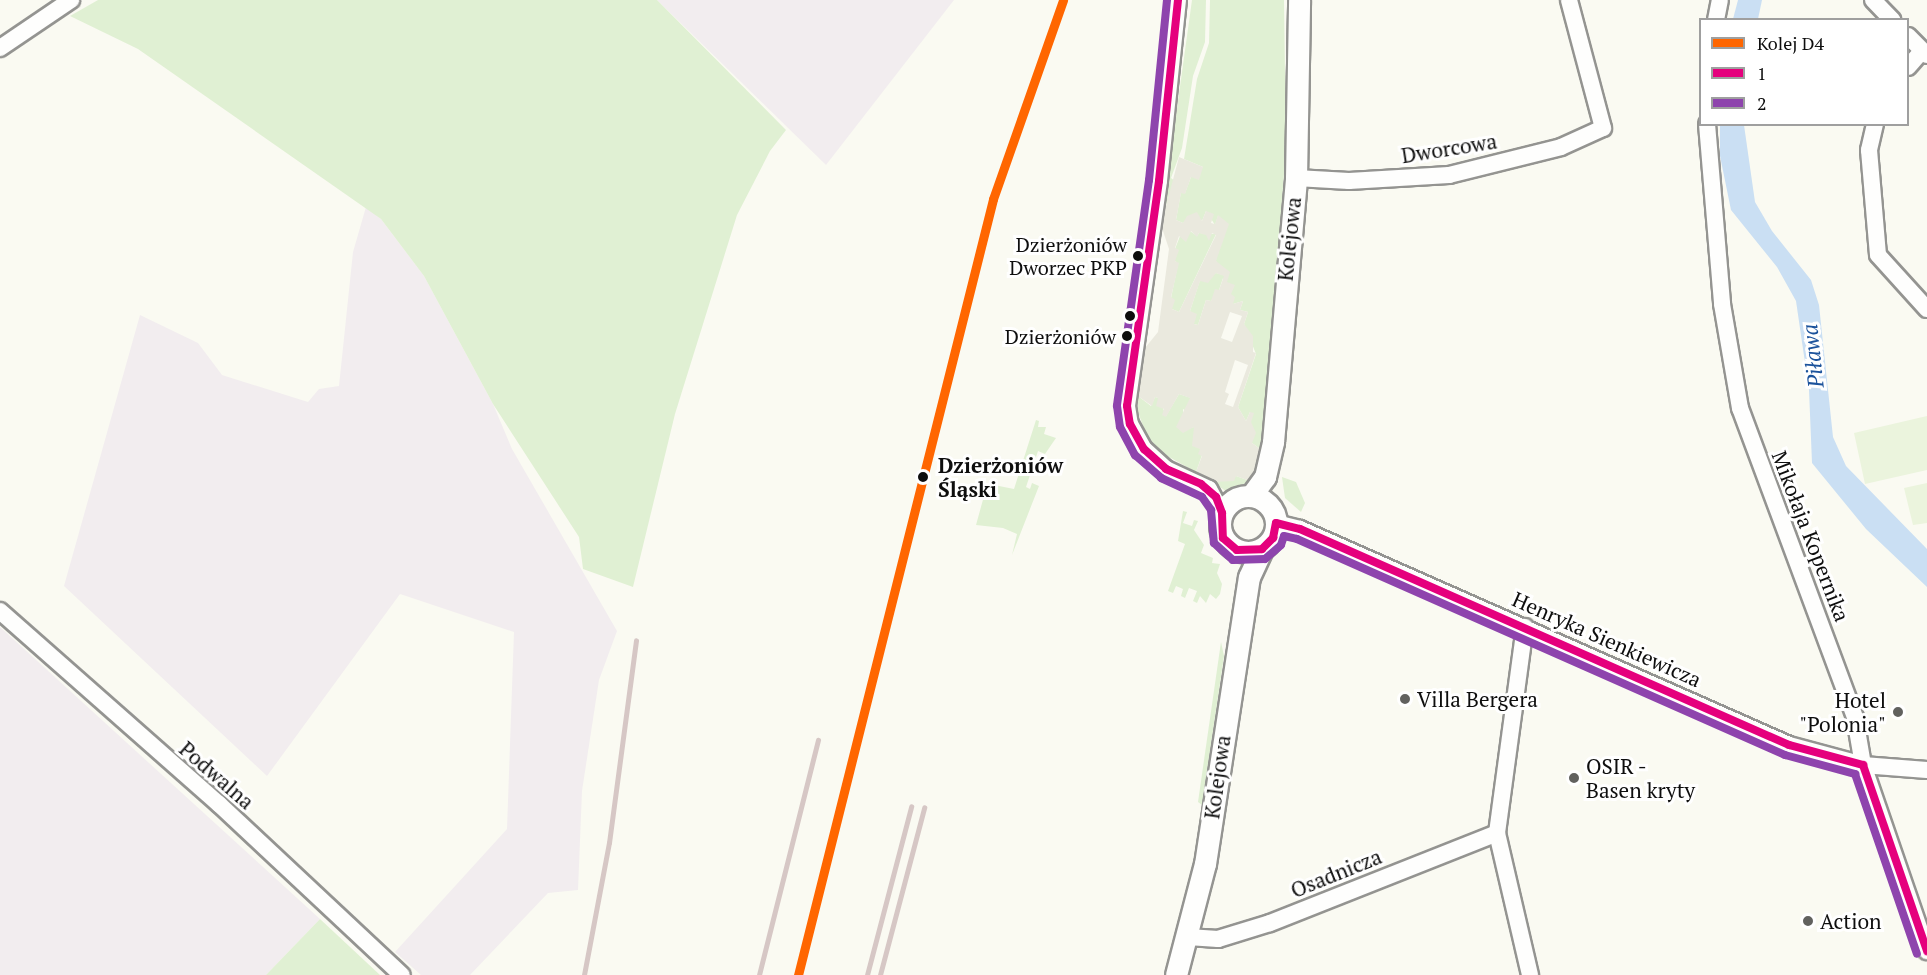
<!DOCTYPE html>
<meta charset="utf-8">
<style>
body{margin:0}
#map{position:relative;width:1927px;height:975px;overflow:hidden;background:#fafaf2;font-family:"PT Serif",serif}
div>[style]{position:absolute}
.industrial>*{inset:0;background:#f2edef}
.green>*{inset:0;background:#e0f0d3}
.pitch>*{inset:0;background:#ebf4dd}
.plaza>*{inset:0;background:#eae9de}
.water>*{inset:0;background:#cadff3}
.roads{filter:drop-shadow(2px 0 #949491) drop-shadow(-2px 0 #949491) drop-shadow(0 2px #949491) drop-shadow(0 -2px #949491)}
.minor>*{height:16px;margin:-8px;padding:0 8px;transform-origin:8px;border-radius:8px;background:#fefefd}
.tertiary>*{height:21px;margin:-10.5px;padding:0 10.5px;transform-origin:10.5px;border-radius:10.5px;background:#fefefd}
.tertiary>.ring{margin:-10.5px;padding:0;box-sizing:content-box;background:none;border:21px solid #fefefd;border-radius:50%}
.rail>*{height:4.5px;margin:-2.25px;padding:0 2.25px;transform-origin:2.25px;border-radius:2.25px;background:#d6c7c5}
.bus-1>*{height:8px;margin:-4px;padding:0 4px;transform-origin:4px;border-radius:4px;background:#e5007d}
.bus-2>*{height:8px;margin:-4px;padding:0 4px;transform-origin:4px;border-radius:4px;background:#8e44ad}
.rail-1>*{height:9px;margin:-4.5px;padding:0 4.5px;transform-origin:4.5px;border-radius:4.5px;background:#f60}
.dots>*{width:16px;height:16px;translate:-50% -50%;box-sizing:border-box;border:3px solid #fff;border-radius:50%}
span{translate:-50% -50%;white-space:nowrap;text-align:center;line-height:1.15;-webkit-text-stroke:6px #fff;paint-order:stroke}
.bus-label{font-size:20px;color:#0e0e0e}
.right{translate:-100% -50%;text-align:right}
.street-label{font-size:21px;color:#0e0e0e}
.stop-label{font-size:21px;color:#0e0e0e;font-weight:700}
.left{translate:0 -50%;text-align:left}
.poi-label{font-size:21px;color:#0e0e0e}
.water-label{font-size:22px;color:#1b529b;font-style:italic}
.legend{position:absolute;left:1699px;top:18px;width:210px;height:108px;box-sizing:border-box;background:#fff;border:2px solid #9f9f9f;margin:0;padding:8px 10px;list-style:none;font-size:18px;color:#0e0e0e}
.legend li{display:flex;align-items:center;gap:12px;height:30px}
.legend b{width:30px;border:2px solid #9f9f9f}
</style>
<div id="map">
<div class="industrial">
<i style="clip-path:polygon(657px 0,954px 0,826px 165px)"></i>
<i style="clip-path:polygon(366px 207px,381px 219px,424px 276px,493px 404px,512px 449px,617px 631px,599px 680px,582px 791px,578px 890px,548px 893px,470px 975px,421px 975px,395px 952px,507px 829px,514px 632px,400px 594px,267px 776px,64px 586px,140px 315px,198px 343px,222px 375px,308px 402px,319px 389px,339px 386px,353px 252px)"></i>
<i style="clip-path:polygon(0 627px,320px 919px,266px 975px,0 975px)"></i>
</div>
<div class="green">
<i style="clip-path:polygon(98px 0,657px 0,786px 130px,770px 151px,737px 215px,675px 414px,633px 587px,583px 569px,579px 537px,493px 404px,424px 276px,381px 219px,138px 49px,70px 16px)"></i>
<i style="clip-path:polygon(1192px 0,1206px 0,1205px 42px,1193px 76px,1182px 148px,1171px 178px,1175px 181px,1162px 216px)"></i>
<i style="clip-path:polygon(1210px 0,1284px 0,1286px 148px,1263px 451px,1252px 443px,1250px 412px,1246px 421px,1238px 407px,1256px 354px,1244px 324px,1248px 312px,1240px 310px,1243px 301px,1233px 304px,1216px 261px,1218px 216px,1215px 225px,1206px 211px,1202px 221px,1196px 214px,1183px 223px,1176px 220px,1181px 192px,1185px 193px,1191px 177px,1203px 167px,1184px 159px,1197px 79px,1209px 43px)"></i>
<i style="clip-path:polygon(1190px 231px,1197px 236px,1199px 233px,1216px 234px,1179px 312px,1172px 309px,1171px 298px,1178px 264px,1175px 261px,1175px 249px,1180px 236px)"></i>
<i style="clip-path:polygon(1216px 273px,1224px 275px,1219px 290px,1211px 301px,1206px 300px,1198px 325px,1194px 324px,1190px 311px,1200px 280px)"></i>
<i style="clip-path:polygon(1179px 394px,1191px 398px,1186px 411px,1183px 409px,1184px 430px,1194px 427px,1202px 455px,1196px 472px,1160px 452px,1146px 434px,1138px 412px,1138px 396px,1151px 406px,1155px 397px,1159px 398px,1166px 416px)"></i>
<i style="clip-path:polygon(1036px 420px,1039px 421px,1038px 427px,1046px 427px,1044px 434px,1056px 438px,1045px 454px,1038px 451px,1026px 487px,1030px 489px,1032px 483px,1039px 486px,1012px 555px,1017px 534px,1003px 528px,976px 525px,984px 496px,994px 485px,1014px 489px)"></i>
<i style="clip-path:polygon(1236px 476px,1250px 481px,1227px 492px,1213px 482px)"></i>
<i style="clip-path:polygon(1282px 477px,1296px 482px,1305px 503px,1301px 512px,1285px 498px)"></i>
<i style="clip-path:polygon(1183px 511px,1187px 512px,1183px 523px,1192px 526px,1194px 520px,1198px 521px,1194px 530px,1204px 545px,1201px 553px,1213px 558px,1212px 563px,1220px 564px,1217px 573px,1222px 584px,1220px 594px,1216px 599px,1210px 594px,1206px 603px,1200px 596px,1197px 603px,1193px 601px,1197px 591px,1189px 588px,1185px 598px,1181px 596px,1183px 589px,1176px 586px,1173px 593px,1168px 591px,1185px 544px,1178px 541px)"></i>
<i style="clip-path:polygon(1221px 642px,1224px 656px,1202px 805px,1198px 802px)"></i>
<i style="clip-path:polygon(320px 919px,380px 975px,266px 975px)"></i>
</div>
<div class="pitch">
<i style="clip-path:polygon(1927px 416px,1927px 470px,1865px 484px,1854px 433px)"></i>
<i style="clip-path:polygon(1927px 483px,1927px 523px,1913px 525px,1904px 488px)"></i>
</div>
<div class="plaza">
<i style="clip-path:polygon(evenodd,1179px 157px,1203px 167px,1199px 180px,1191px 177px,1185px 194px,1181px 193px,1176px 220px,1183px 223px,1187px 216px,1197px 212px,1202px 221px,1206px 211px,1214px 214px,1211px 223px,1215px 224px,1218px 215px,1229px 224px,1216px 261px,1230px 272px,1227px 282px,1235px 285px,1231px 294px,1235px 297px,1233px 304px,1243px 301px,1240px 310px,1248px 312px,1244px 324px,1253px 336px,1253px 352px,1256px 353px,1238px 407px,1246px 421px,1250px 412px,1254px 413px,1251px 422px,1256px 433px,1252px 443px,1263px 451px,1250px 481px,1236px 476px,1234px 481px,1213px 482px,1196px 472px,1202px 456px,1198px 454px,1200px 449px,1192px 446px,1194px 427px,1183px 433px,1176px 427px,1190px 398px,1179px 394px,1166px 417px,1162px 415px,1164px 409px,1156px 406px,1158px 398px,1155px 397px,1152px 406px,1138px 396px,1145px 348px,1158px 332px,1169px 249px,1161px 225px,1179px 157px,1191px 231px,1197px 237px,1199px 233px,1206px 235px,1209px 241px,1212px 233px,1216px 235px,1179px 312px,1172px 309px,1175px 300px,1171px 297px,1179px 263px,1175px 261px,1179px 250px,1175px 248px,1179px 236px,1186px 242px,1191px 231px,1179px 157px,1216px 273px,1224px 276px,1219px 290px,1215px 289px,1211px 301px,1206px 300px,1198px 325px,1194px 324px,1197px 314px,1190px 311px,1200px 281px,1208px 283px,1216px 273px,1179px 157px,1230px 312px,1242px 316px,1232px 342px,1221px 338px,1230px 312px,1179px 157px,1235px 360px,1248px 365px,1233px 407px,1225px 404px,1229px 394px,1225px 392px,1235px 360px)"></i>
</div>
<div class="water">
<i style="clip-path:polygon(1738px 0,1762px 0,1758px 19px,1733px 19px)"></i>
<i style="clip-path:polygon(1720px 125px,1744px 125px,1755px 202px,1772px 231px,1811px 280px,1819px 305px,1833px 437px,1846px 466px,1927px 549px,1927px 587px,1866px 529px,1812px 463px,1809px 390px,1796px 301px,1777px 267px,1731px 210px,1720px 156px)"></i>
</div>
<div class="roads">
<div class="minor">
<i style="left:1178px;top:0;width:182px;rotate:96deg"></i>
<i style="left:1159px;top:181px;width:227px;rotate:98.1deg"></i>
<i style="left:1127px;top:406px;width:18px;rotate:81deg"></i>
<i style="left:1130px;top:424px;width:29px;rotate:61deg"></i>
<i style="left:1144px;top:449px;width:30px;rotate:42deg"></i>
<i style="left:1166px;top:469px;width:47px;rotate:24.9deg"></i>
<i style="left:1209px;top:489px;width:27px;rotate:62deg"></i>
<i style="left:1873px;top:0;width:28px;rotate:46deg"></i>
<i style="left:1716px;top:20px;width:20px;rotate:-79deg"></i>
<i style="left:1908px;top:36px;width:27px;rotate:45deg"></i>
<i style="left:0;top:48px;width:86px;rotate:-34.1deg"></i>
<i style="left:1908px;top:67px;width:21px;rotate:-49deg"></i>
<i style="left:1707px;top:124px;width:181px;rotate:85.2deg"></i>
<i style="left:1722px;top:304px;width:106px;rotate:80.2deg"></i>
<i style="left:1740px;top:408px;width:331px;rotate:69.6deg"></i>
<i style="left:1855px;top:718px;width:48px;rotate:80.3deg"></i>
<i style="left:1863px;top:765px;width:197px;rotate:71deg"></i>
<i style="left:1875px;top:124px;width:27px;rotate:103deg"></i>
<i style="left:1869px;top:150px;width:105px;rotate:85.1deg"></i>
<i style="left:1878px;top:255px;width:73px;rotate:47.8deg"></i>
<i style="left:1296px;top:178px;width:53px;rotate:3.2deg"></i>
<i style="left:1349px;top:181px;width:100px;rotate:-3.4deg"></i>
<i style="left:1449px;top:175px;width:115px;rotate:-14deg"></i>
<i style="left:1561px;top:147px;width:46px;rotate:-24.3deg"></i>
<i style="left:1603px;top:128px;width:132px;rotate:-104.9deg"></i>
<i style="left:1276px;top:523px;width:25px;rotate:14deg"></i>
<i style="left:1300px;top:529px;width:535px;rotate:23.83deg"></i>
<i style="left:1789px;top:745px;width:77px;rotate:15.1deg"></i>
<i style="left:1863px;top:765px;width:64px;rotate:4.5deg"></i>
<i style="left:0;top:611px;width:292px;rotate:41.4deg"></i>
<i style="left:219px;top:804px;width:250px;rotate:43.1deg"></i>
<i style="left:1497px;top:833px;width:146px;rotate:76.9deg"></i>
<i style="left:1188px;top:937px;width:30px;rotate:4deg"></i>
<i style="left:1218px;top:939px;width:54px;rotate:-17.1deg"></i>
<i style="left:1270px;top:923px;width:244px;rotate:-21.6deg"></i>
<i style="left:1497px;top:833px;width:208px;rotate:-82.3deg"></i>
</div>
<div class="tertiary">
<i class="ring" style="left:1220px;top:496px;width:35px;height:35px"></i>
<i style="left:1251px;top:496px;width:24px;rotate:-54deg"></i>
<i style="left:1265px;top:477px;width:36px;rotate:-77deg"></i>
<i style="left:1273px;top:442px;width:265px;rotate:-85deg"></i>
<i style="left:1296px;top:178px;width:178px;rotate:-89deg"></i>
<i style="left:1176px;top:975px;width:115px;rotate:-75.4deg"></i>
<i style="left:1205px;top:864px;width:290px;rotate:-81.3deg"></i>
<i style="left:1249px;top:577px;width:31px;rotate:-65deg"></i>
</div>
</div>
<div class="rail">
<i style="left:584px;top:975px;width:134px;rotate:-79.3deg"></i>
<i style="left:609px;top:843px;width:204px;rotate:-82.4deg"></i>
<i style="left:759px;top:975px;width:242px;rotate:-75.9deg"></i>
<i style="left:867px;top:975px;width:174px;rotate:-75.3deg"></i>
<i style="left:880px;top:975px;width:173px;rotate:-75.2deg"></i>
</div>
<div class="bus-1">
<i style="left:1178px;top:0;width:182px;rotate:96deg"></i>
<i style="left:1159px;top:181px;width:227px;rotate:98.1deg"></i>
<i style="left:1127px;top:406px;width:18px;rotate:81deg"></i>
<i style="left:1130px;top:424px;width:29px;rotate:61deg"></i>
<i style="left:1144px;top:449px;width:30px;rotate:42deg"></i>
<i style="left:1166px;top:469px;width:38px;rotate:23deg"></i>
<i style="left:1201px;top:484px;width:20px;rotate:41deg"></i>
<i style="left:1216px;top:497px;width:17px;rotate:69deg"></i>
<i style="left:1222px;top:513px;width:25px;rotate:88deg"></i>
<i style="left:1223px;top:538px;width:18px;rotate:41deg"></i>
<i style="left:1237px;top:550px;width:25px;rotate:-2deg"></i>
<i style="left:1262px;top:549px;width:16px;rotate:-45deg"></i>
<i style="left:1273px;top:538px;width:15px;rotate:-79deg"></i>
<i style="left:1276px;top:523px;width:25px;rotate:14deg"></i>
<i style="left:1300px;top:529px;width:535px;rotate:23.83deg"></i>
<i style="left:1789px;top:745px;width:77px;rotate:15.1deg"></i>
<i style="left:1863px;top:765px;width:197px;rotate:71deg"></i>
</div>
<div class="bus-2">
<i style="left:1167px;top:0;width:181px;rotate:95.7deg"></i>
<i style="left:1149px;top:180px;width:228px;rotate:98.1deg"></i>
<i style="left:1117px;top:406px;width:21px;rotate:82deg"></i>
<i style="left:1120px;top:427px;width:32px;rotate:62deg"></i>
<i style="left:1135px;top:455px;width:35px;rotate:41deg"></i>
<i style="left:1161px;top:478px;width:45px;rotate:24.9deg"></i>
<i style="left:1202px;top:497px;width:16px;rotate:55deg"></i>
<i style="left:1211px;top:510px;width:33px;rotate:85deg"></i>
<i style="left:1214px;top:543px;width:25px;rotate:42deg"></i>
<i style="left:1233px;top:560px;width:32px;rotate:-2deg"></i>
<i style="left:1265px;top:559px;width:21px;rotate:-41deg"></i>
<i style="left:1281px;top:545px;width:9px;rotate:-72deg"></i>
<i style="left:1284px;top:536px;width:13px;rotate:13deg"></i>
<i style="left:1297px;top:539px;width:534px;rotate:23.88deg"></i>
<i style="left:1785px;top:755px;width:73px;rotate:15.2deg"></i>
<i style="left:1855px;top:774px;width:190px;rotate:71deg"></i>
</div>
<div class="rail-1">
<i style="left:798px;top:975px;width:800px;rotate:-75.89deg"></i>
<i style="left:993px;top:199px;width:211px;rotate:-70.6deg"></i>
</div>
<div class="dots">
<i style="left:1138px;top:256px;background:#0e0e0e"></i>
<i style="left:1130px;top:316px;background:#0e0e0e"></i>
<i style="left:1127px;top:336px;background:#0e0e0e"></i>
<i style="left:923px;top:477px;background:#0e0e0e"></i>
<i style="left:1405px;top:699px;background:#61615e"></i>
<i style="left:1898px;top:712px;background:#61615e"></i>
<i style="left:1574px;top:778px;background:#61615e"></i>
<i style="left:1808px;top:921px;background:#61615e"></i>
</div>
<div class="bus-label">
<span class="right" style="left:1127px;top:256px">Dzierżoniów<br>Dworzec PKP</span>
<span class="right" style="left:1116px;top:336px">Dzierżoniów</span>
</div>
<div class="street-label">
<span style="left:1449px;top:148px;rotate:-9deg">Dworcowa</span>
<span style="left:1289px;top:239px;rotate:-84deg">Kolejowa</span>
<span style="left:1811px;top:536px;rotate:69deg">Mikołaja Kopernika</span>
<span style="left:1607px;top:639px;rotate:24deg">Henryka Sienkiewicza</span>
<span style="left:217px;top:775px;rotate:41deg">Podwalna</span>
<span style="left:1217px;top:777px;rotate:-82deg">Kolejowa</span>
<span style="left:1336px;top:873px;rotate:-22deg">Osadnicza</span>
</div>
<div class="stop-label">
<span class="left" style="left:938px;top:477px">Dzierżoniów<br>Śląski</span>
</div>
<div class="poi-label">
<span class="left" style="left:1417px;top:699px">Villa Bergera</span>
<span class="right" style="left:1886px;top:712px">Hotel<br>"Polonia"</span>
<span class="left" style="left:1586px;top:778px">OSIR -<br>Basen kryty</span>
<span class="left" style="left:1820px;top:921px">Action</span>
</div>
<div class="water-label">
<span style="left:1812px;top:356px;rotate:-96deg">Piława</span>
</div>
<ul class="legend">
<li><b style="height:8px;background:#f60"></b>Kolej D4</li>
<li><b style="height:8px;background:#e5007d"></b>1</li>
<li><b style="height:8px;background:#8e44ad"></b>2</li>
</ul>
</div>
